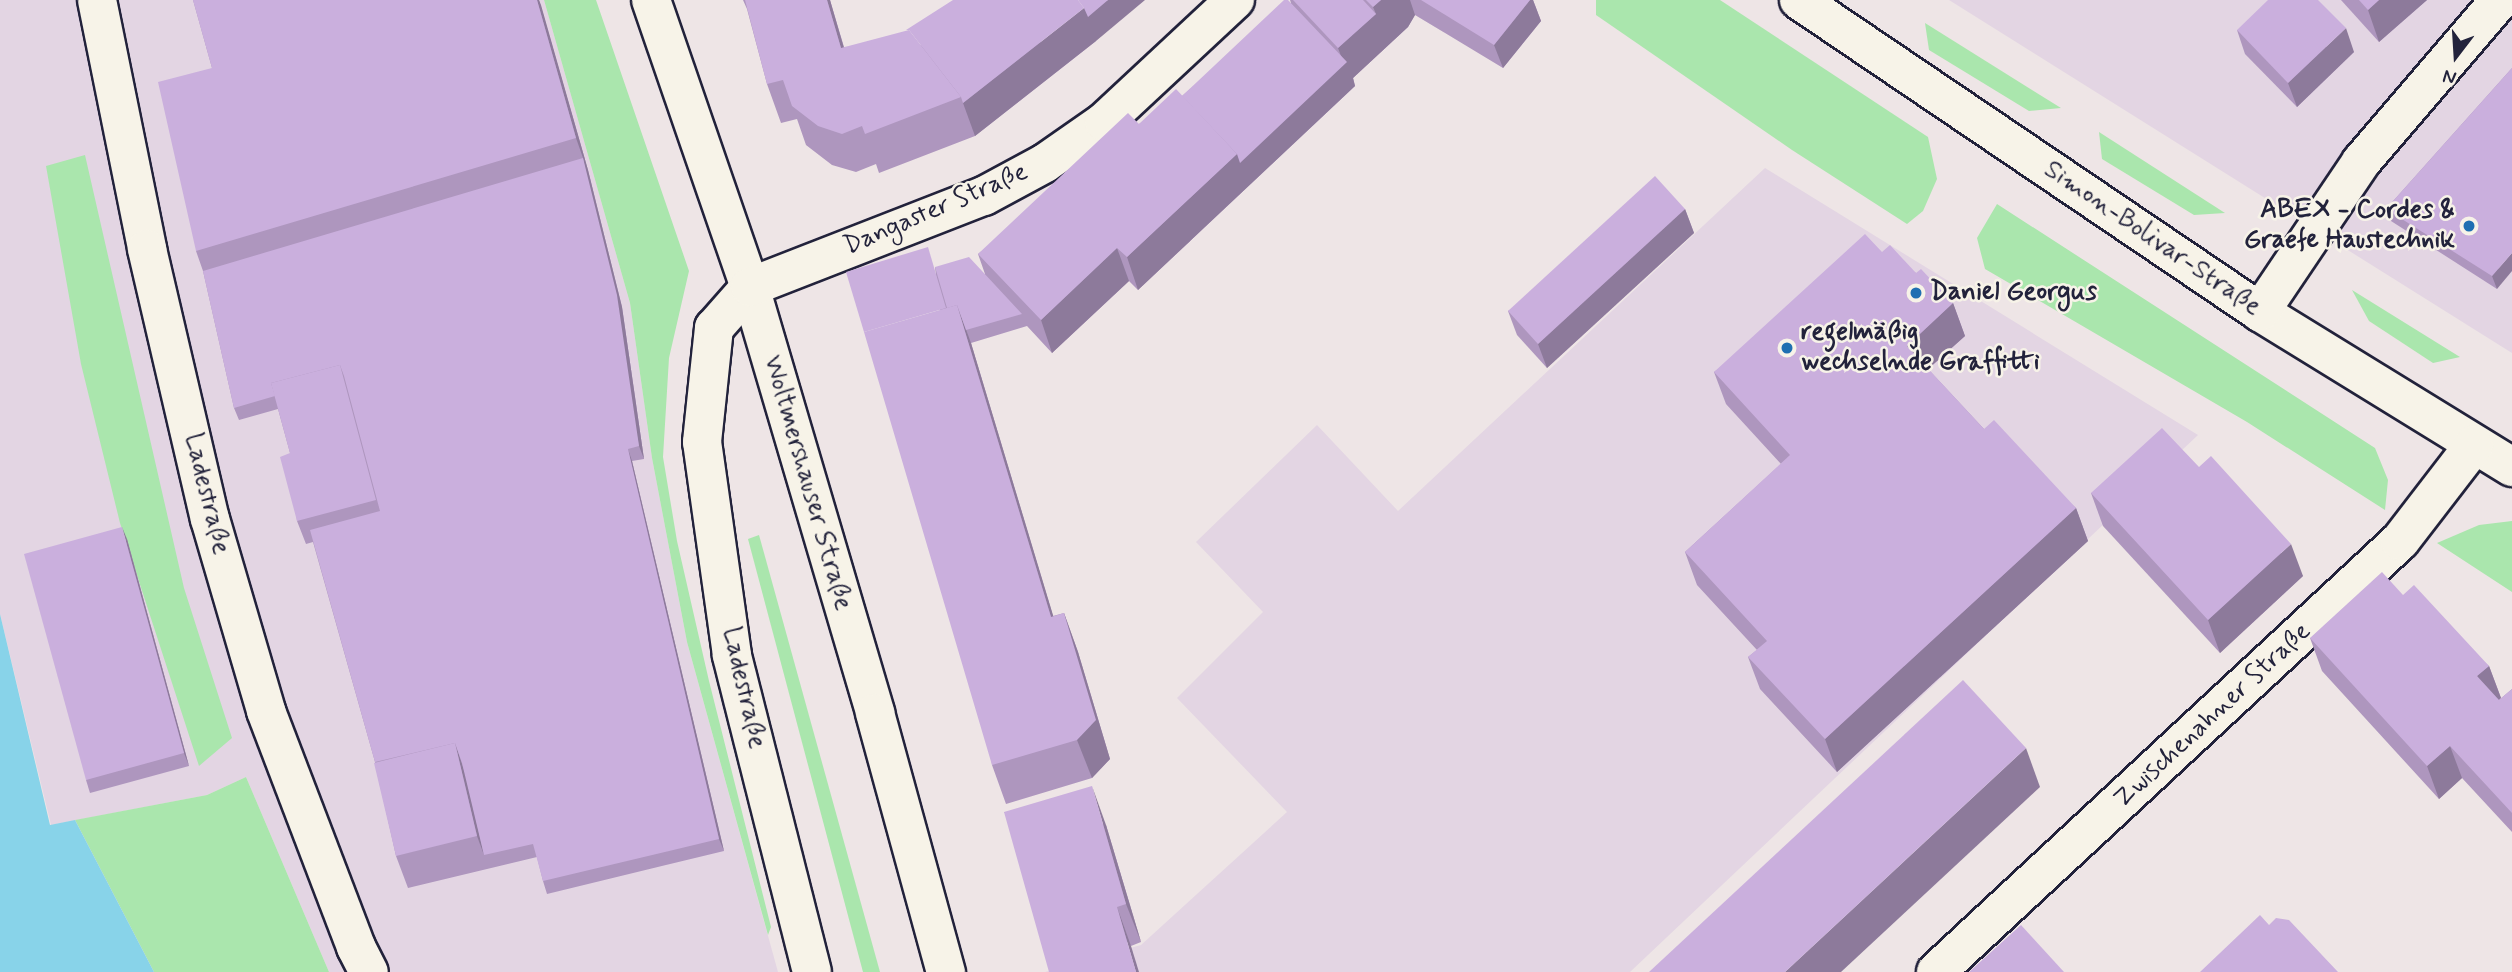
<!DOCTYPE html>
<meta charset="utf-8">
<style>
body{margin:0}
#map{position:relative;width:2512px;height:972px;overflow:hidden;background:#eee5e6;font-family:Mynerve,sans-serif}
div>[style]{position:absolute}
.built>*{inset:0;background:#e3d5e3}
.green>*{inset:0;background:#aae6ad}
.water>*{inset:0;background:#88d3e9}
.roads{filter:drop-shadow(2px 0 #22223b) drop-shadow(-2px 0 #22223b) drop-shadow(0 2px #22223b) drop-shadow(0 -2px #22223b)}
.minor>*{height:38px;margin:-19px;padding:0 19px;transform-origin:19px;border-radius:19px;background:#f7f3e8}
.wall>*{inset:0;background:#ae96be}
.shaded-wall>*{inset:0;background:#8d7a9b}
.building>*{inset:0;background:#caafdd}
.dots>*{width:19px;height:19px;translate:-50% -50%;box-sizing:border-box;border:4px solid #f7f3e8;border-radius:50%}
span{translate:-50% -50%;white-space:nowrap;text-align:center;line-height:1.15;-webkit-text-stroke:5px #f7f3e8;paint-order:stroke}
.street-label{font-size:26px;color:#22223b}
.poi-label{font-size:26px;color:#22223b;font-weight:700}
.right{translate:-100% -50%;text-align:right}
.left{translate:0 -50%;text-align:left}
.north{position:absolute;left:2421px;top:21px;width:70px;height:70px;-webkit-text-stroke:5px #f7f3e8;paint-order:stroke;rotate:197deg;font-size:19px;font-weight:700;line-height:28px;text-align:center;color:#22223b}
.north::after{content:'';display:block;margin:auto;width:24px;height:32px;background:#22223b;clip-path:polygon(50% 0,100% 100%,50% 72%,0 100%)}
</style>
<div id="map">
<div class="built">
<i style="clip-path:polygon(0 0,544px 0,630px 303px,652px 458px,687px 642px,778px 972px,329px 972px,246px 777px,207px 795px,51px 825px,0 614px)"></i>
<i style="clip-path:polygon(1949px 0,2512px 0,2512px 353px)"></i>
<i style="clip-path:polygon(1765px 168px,2198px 435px,1630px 972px,1045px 972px,1141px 945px,1287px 812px,1177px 698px,1263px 612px,1196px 542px,1317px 425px,1398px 511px)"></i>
</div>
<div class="green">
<i style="clip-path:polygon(544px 0,596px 0,689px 271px,669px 358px,663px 457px,677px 541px,709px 681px,771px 927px,768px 935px,687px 642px,652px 458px,630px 303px)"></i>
<i style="clip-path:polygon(1596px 0,1720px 0,1928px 137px,1937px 179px,1923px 211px,1907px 224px,1792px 150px,1596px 15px)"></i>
<i style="clip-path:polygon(1925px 23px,2061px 108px,2029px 111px,1929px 50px)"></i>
<i style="clip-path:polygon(2099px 132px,2225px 213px,2194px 215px,2102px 159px)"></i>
<i style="clip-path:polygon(85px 155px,184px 588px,232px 738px,199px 766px,120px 523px,81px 364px,46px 166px)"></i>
<i style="clip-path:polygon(1997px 204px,2375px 448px,2388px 480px,2385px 510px,2247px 422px,1985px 269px,1977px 238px)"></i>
<i style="clip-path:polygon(2352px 290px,2460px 357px,2433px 363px,2369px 321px)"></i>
<i style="clip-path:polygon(2512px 521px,2512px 592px,2437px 543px,2479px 525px)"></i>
<i style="clip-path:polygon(759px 535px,880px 972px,863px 972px,748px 539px)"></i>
<i style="clip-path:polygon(246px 777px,329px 972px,154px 972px,75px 820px,207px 795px)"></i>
</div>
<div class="water">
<i style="clip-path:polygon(0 614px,50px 825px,75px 820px,154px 972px,0 972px)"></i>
</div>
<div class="roads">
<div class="minor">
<i style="left:97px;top:0;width:254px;rotate:78.6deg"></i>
<i style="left:147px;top:249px;width:277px;rotate:76.9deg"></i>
<i style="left:210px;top:519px;width:200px;rotate:73.7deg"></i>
<i style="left:266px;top:711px;width:253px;rotate:69.1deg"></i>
<i style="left:356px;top:947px;width:28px;rotate:63deg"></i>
<i style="left:651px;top:0;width:304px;rotate:71deg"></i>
<i style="left:750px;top:287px;width:444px;rotate:73.6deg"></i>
<i style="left:875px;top:713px;width:269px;rotate:74.7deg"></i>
<i style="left:1799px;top:0;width:557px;rotate:34.09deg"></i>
<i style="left:2260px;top:312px;width:296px;rotate:31.6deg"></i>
<i style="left:2260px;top:312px;width:181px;rotate:-56deg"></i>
<i style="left:2361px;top:162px;width:213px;rotate:-49.4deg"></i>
<i style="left:812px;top:972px;width:327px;rotate:-104.2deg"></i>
<i style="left:732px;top:655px;width:215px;rotate:-98deg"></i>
<i style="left:702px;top:442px;width:115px;rotate:-84deg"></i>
<i style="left:714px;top:328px;width:55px;rotate:-48.7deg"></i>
<i style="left:750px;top:287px;width:251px;rotate:-21.3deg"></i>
<i style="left:984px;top:196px;width:69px;rotate:-28.4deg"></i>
<i style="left:1045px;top:163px;width:72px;rotate:-34.8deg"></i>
<i style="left:1104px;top:122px;width:179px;rotate:-43deg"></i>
<i style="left:1936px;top:972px;width:633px;rotate:-42.89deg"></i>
<i style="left:2400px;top:541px;width:121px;rotate:-52.4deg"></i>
</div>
</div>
<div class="wall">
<i style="clip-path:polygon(193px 0,539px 0,588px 170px,622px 307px,644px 459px,632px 461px,724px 851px,547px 894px,543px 881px,537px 857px,408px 888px,396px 856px,375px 762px,313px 542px,306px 544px,297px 521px,290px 453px,278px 409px,239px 420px,234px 408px,203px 271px,196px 251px,212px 68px)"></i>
<i style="clip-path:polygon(743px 0,830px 0,844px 47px,1096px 41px,975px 136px,879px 173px,876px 164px,856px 172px,832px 165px,806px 145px,797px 119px,781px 123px,767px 84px,747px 9px)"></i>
<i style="clip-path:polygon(1290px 0,1533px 0,1541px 21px,1503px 68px,1415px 15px,1408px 27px,1353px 78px,1355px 86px,1138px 290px,1129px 281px,1052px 353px,1027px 326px,971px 343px,1053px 616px,1064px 613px,1078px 652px,1110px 759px,1092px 778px,1006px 804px,992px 765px,935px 267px,985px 274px,978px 254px,1139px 124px,1182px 96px,1291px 3px)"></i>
<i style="clip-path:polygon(2341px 0,2427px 0,2379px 42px)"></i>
<i style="clip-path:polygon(2237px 30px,2354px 52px,2297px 107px,2245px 54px)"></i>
<i style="clip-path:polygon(2512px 68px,2497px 289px,2391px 221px,2386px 209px)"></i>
<i style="clip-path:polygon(1685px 209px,1694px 233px,1547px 368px,1517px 335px,1508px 311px)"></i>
<i style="clip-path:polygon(1882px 252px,1916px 273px,1953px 303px,1965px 336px,1928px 369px,1984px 429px,2076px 508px,2088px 541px,1837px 772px,1760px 689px,1748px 657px,1757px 650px,1697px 585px,1685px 552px,1781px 464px,1726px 404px,1714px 372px)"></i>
<i style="clip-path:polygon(2199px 467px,2303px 576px,2220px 653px,2103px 526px,2091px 493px)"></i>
<i style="clip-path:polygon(127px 539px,189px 766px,90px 793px,86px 780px)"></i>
<i style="clip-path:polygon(2403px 595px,2489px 666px,2501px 698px,2499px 700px,2512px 689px,2512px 832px,2462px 778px,2439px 799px,2322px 671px,2310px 638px)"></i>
<i style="clip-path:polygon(1004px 812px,1106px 825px,1141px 942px,1131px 946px)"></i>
</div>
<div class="shaded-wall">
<i style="clip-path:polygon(537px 0,539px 0,541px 5px,588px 170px,622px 307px,644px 459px,639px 446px,583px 158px,576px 138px)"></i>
<i style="clip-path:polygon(827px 0,830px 0,832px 7px,855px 86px,841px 48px)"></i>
<i style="clip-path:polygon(1108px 0,1145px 0,1096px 41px,975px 136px,963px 103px,1084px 8px)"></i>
<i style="clip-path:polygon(1381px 0,1410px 0,1415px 15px,1408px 27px,1353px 78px,1355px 86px,1138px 290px,1127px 257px,1237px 154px,1344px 64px,1338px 48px,1376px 14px,1373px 7px)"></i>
<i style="clip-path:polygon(1530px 0,1533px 0,1541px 21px,1503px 68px,1494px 45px)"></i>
<i style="clip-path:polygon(2379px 0,2427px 0,2379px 42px,2368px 10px)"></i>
<i style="clip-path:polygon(2346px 28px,2354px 52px,2297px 107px,2288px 83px)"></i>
<i style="clip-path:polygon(1685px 209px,1694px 233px,1547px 368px,1538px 344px)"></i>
<i style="clip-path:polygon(1117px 248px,1129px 281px,1052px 353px,1041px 320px)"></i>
<i style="clip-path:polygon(2512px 253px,2512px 271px,2497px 289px,2492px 276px)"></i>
<i style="clip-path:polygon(1953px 303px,1965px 336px,1918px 378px,1907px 346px)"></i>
<i style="clip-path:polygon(957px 305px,971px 343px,1065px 655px,1051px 617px)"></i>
<i style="clip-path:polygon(628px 449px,632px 461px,724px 851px,719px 839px)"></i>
<i style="clip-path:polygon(2076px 508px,2088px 541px,1837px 772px,1825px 739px)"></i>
<i style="clip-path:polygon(122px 527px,127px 539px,189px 766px,184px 753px)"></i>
<i style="clip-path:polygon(2291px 544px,2303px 576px,2220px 653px,2208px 620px)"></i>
<i style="clip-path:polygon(1064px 613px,1078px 652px,1110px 759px,1092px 778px,1077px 740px)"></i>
<i style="clip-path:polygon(2489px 666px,2501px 698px,2489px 708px,2477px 676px)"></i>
<i style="clip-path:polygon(455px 743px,466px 776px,484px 855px,477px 836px)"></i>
<i style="clip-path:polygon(2450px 746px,2462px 778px,2439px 799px,2427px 766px)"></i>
<i style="clip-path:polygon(2026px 748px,2040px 787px,1841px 972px,1785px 972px)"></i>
<i style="clip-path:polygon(1092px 786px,1106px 825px,1141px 942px,1126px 904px)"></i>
<i style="clip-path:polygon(1117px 907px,1131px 946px,1139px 972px,1136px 972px)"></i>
</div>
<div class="building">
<i style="clip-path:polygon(193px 0,537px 0,576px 138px,196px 251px,158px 82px,212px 68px)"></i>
<i style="clip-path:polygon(745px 0,827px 0,841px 48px,909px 30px,961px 97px,865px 134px,862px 126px,842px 134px,818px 126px,792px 106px,783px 80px,767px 84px)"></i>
<i style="clip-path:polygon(953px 0,1078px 0,1084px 8px,963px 103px,961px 97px,909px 30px,906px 30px)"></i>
<i style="clip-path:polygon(1078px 0,1108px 0,1088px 17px,1084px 8px)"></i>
<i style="clip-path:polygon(1284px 0,1288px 0,1347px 62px,1240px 163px,1237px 154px,1182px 96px)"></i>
<i style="clip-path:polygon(1293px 0,1363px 0,1376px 14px,1338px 48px)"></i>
<i style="clip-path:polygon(1366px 0,1381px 0,1373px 7px)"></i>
<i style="clip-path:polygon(1421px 0,1530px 0,1494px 45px)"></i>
<i style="clip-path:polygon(2268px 0,2318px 0,2346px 28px,2288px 83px,2237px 30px)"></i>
<i style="clip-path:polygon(2359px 0,2379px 0,2368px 10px)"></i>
<i style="clip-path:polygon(2512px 68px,2512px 253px,2492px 276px,2386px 209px)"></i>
<i style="clip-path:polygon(1176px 89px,1237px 154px,1127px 257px,1117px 248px,1041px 320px,978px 254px,1128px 113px,1139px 124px)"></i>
<i style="clip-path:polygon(583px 158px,617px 295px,639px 446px,628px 449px,719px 839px,543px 881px,533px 844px,484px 855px,462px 763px,455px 743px,375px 762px,310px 530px,380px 511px,344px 376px,340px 365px,271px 383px,275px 396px,234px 408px,203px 271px)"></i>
<i style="clip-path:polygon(1655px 176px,1685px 209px,1538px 344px,1508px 311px)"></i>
<i style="clip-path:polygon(1865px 234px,1882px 252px,1890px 245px,1916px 273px,1921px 269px,1953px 303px,1907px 346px,1984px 429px,1994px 420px,2076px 508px,1825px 739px,1748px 657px,1767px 641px,1685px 552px,1790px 455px,1714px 372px)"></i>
<i style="clip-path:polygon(928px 247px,946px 308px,864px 332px,846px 272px)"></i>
<i style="clip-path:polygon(969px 257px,1022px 314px,966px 330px,957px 305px,947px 308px,935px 267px)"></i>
<i style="clip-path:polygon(957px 305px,1051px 617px,1064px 613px,1096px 720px,1077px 740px,992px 765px,864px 332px)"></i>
<i style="clip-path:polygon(340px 365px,376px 500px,297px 521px,280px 457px,290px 453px,271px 383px)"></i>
<i style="clip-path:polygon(2162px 428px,2199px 467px,2211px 456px,2291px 544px,2208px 620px,2091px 493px)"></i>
<i style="clip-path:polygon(122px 527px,184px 753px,86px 780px,24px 554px)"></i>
<i style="clip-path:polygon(2382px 572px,2403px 595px,2414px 585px,2489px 666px,2477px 676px,2499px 700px,2512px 689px,2512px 813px,2450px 746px,2427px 766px,2310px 638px)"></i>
<i style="clip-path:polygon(1963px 680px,2026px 748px,1785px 972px,1649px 972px)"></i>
<i style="clip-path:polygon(455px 743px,477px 836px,396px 856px,374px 763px)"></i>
<i style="clip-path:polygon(1092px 786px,1126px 904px,1117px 907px,1136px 972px,1049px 972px,1004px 812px)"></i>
<i style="clip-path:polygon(2260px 915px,2269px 925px,2276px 918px,2289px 920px,2338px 972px,2200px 972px)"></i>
<i style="clip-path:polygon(2021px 925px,2064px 972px,1969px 972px)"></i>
</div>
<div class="dots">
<i style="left:2469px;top:226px;background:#1f6fb2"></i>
<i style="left:1916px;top:293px;background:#1f6fb2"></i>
<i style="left:1787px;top:348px;background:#1f6fb2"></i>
</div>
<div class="street-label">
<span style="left:936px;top:210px;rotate:-23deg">Dangaster Straße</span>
<span style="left:2152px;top:239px;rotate:34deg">Simon-Bolivar-Straße</span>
<span style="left:807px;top:483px;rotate:74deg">Woltmershauser Straße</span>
<span style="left:206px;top:494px;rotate:76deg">Ladestraße</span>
<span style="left:743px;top:688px;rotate:77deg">Ladestraße</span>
<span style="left:2213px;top:716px;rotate:-43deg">Zwischenahner Straße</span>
</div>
<div class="poi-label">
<span class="right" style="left:2455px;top:226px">ABEX - Cordes &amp;<br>Graefe Haustechnik</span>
<span class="left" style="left:1930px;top:293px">Daniel Georgus</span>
<span class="left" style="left:1801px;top:348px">regelmäßig<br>wechselnde Graffitti</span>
</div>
<div class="north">N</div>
</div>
